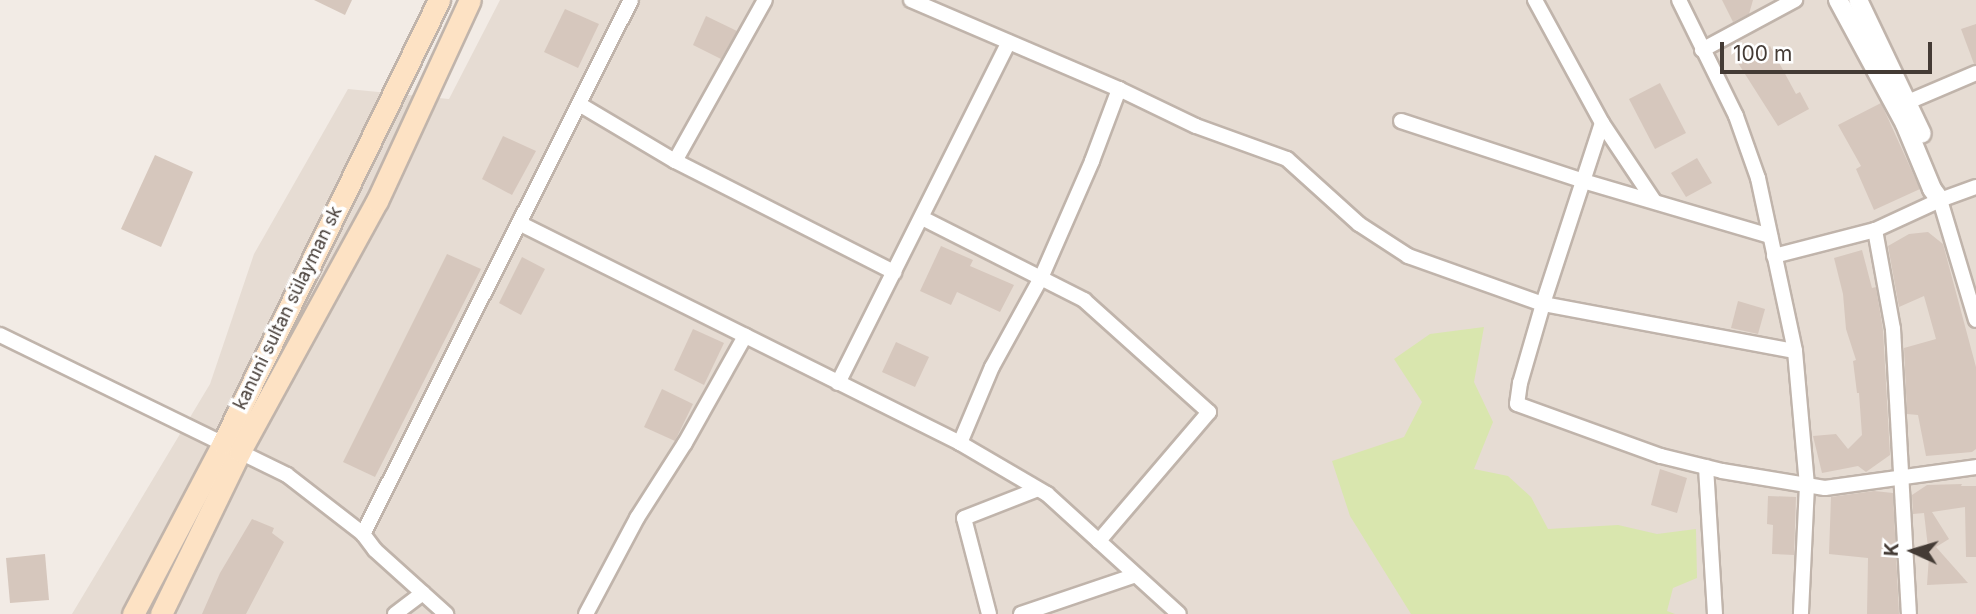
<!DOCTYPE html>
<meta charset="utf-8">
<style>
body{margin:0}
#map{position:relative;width:1976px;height:614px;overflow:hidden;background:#f2ebe5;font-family:Inter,sans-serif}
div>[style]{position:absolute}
.residential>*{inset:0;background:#e6dcd3}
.green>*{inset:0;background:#d9e6ae}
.building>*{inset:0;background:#d6c7bd}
.roads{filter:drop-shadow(2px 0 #c0b4ab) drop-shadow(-2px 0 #c0b4ab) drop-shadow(0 2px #c0b4ab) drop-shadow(0 -2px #c0b4ab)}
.minor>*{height:14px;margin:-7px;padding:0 7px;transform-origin:7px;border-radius:7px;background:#fff}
.tertiary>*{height:18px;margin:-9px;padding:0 9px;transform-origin:9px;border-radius:9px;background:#fff}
.secondary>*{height:21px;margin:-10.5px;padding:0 10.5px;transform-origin:10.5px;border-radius:10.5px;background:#fde2c4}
span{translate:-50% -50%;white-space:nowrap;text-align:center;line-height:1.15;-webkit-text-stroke:7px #fff;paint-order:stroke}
.street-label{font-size:18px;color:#443b35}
.north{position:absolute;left:1878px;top:516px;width:70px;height:70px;-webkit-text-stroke:5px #fff;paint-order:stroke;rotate:274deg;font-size:19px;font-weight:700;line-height:28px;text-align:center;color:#443b35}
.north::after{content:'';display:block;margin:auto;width:24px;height:32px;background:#443b35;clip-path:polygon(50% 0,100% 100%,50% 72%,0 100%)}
.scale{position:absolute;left:1720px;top:42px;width:212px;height:32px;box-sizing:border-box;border:4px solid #443b35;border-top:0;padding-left:9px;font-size:21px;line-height:24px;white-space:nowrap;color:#443b35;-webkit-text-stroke:5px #fff;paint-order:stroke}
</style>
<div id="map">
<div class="residential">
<i style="clip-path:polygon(500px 0,1976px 0,1976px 614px,72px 614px,210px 384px,254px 254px,348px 89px,449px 99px)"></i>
</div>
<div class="green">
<i style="clip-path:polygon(1484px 327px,1474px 382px,1493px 422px,1474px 469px,1508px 476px,1531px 497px,1548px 529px,1618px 525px,1657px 534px,1696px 529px,1697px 578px,1673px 588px,1667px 611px,1675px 614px,1411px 614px,1350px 516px,1332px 461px,1404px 437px,1422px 402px,1394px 359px,1430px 334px)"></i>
</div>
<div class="building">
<i style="clip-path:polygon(314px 0,352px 0,345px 15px)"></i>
<i style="clip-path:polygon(1722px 0,1753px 0,1749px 14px,1733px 22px)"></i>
<i style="clip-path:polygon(565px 9px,599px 24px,578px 68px,544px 52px)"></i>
<i style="clip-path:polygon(706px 16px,737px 31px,721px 59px,693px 45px)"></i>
<i style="clip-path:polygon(1976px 24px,1976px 64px,1974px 64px,1961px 29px)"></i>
<i style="clip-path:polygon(1770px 46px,1796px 94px,1800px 92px,1809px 109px,1778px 126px,1738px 63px)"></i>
<i style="clip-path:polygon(1660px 83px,1686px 133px,1655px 149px,1629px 99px)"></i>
<i style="clip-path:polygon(1881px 103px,1920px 189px,1874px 210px,1856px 169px,1861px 166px,1838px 125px)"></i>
<i style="clip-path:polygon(503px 136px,536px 151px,512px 195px,482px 179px)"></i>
<i style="clip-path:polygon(155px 155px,193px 172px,161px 247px,121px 229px)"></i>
<i style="clip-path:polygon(1697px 158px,1712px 183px,1686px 197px,1671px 173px)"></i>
<i style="clip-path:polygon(1928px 232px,1943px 244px,1976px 367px,1976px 449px,1972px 452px,1926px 456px,1918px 415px,1907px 414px,1904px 348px,1936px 339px,1924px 296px,1899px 307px,1888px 246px,1909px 234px)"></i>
<i style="clip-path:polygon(941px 246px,973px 260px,970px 266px,1014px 285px,1000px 312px,957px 292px,951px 305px,920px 291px)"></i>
<i style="clip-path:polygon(1862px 250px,1872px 288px,1876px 287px,1883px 330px,1890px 455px,1866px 472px,1858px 466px,1822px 473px,1813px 436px,1836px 434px,1848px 449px,1862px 435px,1859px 393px,1857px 393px,1853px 361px,1856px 360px,1846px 329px,1843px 294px,1834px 258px)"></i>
<i style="clip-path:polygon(447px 254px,481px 269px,375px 477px,343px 462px)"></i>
<i style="clip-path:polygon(522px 257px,545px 269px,521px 315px,499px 303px)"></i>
<i style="clip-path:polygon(1738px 301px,1765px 309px,1758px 334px,1731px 328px)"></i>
<i style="clip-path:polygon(693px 329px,724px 343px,704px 385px,674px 370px)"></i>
<i style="clip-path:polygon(896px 342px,929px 357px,915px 387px,882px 372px)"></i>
<i style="clip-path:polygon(662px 389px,693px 404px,675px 441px,644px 427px)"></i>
<i style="clip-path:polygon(1660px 469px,1687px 478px,1677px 513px,1651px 505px)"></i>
<i style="clip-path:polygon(1962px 484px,1961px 486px,1976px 486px,1976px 557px,1966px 557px,1965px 507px,1932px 512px,1949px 539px,1936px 547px,1968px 583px,1927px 585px,1929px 556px,1924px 513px,1913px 514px,1912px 495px,1927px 485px)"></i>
<i style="clip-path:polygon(1874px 491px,1893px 493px,1899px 614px,1867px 614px,1868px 558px,1829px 554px,1831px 497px)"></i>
<i style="clip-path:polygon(1768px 496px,1796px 497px,1794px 555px,1772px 554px,1773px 525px,1767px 524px)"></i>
<i style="clip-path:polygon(252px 519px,274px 528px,272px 533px,284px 542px,246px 614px,202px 614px,220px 573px)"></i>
<i style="clip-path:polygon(45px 554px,49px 600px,10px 603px,6px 558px)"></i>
</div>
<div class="roads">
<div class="minor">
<i style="left:911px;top:0;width:226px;rotate:23.2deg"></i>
<i style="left:1119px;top:89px;width:85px;rotate:25.7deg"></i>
<i style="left:1196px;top:126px;width:97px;rotate:19.9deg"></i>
<i style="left:1287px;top:159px;width:97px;rotate:42.1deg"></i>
<i style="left:1359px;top:224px;width:59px;rotate:33.1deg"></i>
<i style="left:1408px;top:256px;width:143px;rotate:19.6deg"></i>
<i style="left:1543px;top:304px;width:256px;rotate:10.6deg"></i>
<i style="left:1535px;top:0;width:140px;rotate:61.4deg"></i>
<i style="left:1602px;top:123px;width:94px;rotate:56.3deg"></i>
<i style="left:1679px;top:0;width:129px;rotate:63.8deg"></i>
<i style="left:1736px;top:116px;width:66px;rotate:70.5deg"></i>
<i style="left:1758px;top:178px;width:177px;rotate:77.9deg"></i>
<i style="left:1795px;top:351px;width:135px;rotate:84.9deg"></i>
<i style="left:1807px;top:485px;width:129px;rotate:92.7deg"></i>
<i style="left:1702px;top:50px;width:106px;rotate:-28.3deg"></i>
<i style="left:1908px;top:102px;width:74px;rotate:-23.1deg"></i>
<i style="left:579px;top:104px;width:112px;rotate:30.7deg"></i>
<i style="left:675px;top:161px;width:184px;rotate:-60.8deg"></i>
<i style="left:1401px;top:121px;width:192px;rotate:18.2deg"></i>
<i style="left:1583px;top:181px;width:195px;rotate:16.4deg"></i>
<i style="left:1602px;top:123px;width:190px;rotate:108.1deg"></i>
<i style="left:1543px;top:304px;width:82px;rotate:106.2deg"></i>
<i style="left:1520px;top:383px;width:21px;rotate:98deg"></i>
<i style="left:1517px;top:404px;width:153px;rotate:19.9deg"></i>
<i style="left:1661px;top:456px;width:63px;rotate:13.8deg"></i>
<i style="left:1722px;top:471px;width:104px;rotate:9.4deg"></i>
<i style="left:1825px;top:488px;width:152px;rotate:-7.9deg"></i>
<i style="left:675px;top:161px;width:246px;rotate:26.9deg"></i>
<i style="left:1940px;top:200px;width:125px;rotate:73.3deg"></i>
<i style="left:922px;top:218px;width:182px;rotate:26.8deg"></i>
<i style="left:1084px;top:300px;width:168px;rotate:41.9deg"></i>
<i style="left:1209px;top:412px;width:170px;rotate:130.5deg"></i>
<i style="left:521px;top:224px;width:491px;rotate:26.5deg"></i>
<i style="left:960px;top:443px;width:101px;rotate:30.4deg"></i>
<i style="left:1047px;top:494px;width:178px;rotate:42.3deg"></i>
<i style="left:1875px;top:230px;width:101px;rotate:79.7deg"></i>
<i style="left:1893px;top:329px;width:285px;rotate:86.8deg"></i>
<i style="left:1774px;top:256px;width:104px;rotate:-14.4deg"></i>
<i style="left:1875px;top:230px;width:72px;rotate:-24.8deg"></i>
<i style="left:1940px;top:200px;width:38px;rotate:-20deg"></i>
<i style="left:0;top:335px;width:319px;rotate:26deg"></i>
<i style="left:287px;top:475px;width:96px;rotate:37.8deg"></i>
<i style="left:363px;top:534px;width:20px;rotate:53deg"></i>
<i style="left:375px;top:550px;width:96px;rotate:42deg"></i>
<i style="left:838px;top:383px;width:381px;rotate:-63.4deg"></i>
<i style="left:960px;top:443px;width:82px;rotate:-67.2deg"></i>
<i style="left:992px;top:367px;width:102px;rotate:-61.2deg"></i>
<i style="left:1041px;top:278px;width:128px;rotate:-66.4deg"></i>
<i style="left:1092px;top:161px;width:77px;rotate:-69.4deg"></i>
<i style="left:1706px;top:467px;width:147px;rotate:86.5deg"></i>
<i style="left:363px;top:534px;width:597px;rotate:-63.35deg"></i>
<i style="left:395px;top:614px;width:35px;rotate:-37deg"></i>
<i style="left:586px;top:614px;width:109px;rotate:-62deg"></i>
<i style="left:637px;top:518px;width:89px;rotate:-57.4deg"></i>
<i style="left:685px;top:443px;width:123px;rotate:-60.7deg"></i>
<i style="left:989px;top:614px;width:99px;rotate:-104.6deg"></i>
<i style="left:964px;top:518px;width:79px;rotate:-21.4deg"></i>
<i style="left:1021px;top:614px;width:121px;rotate:-18.7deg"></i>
</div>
<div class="tertiary">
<i style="left:1838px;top:0;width:141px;rotate:61.6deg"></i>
<i style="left:1905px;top:124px;width:70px;rotate:67.4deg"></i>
<i style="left:1932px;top:189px;width:14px;rotate:54deg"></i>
<i style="left:1858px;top:0;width:148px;rotate:64.5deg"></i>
</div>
<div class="secondary">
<i style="left:133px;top:614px;width:193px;rotate:-62.2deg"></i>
<i style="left:223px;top:443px;width:493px;rotate:-64deg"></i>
<i style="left:161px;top:614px;width:181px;rotate:-64.1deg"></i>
<i style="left:240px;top:451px;width:285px;rotate:-61.3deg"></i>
<i style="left:377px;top:201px;width:221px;rotate:-65.2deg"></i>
</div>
</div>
<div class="street-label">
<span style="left:288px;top:308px;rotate:-64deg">kanuni sultan sülayman sk</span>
</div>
<div class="north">K</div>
<div class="scale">100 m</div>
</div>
